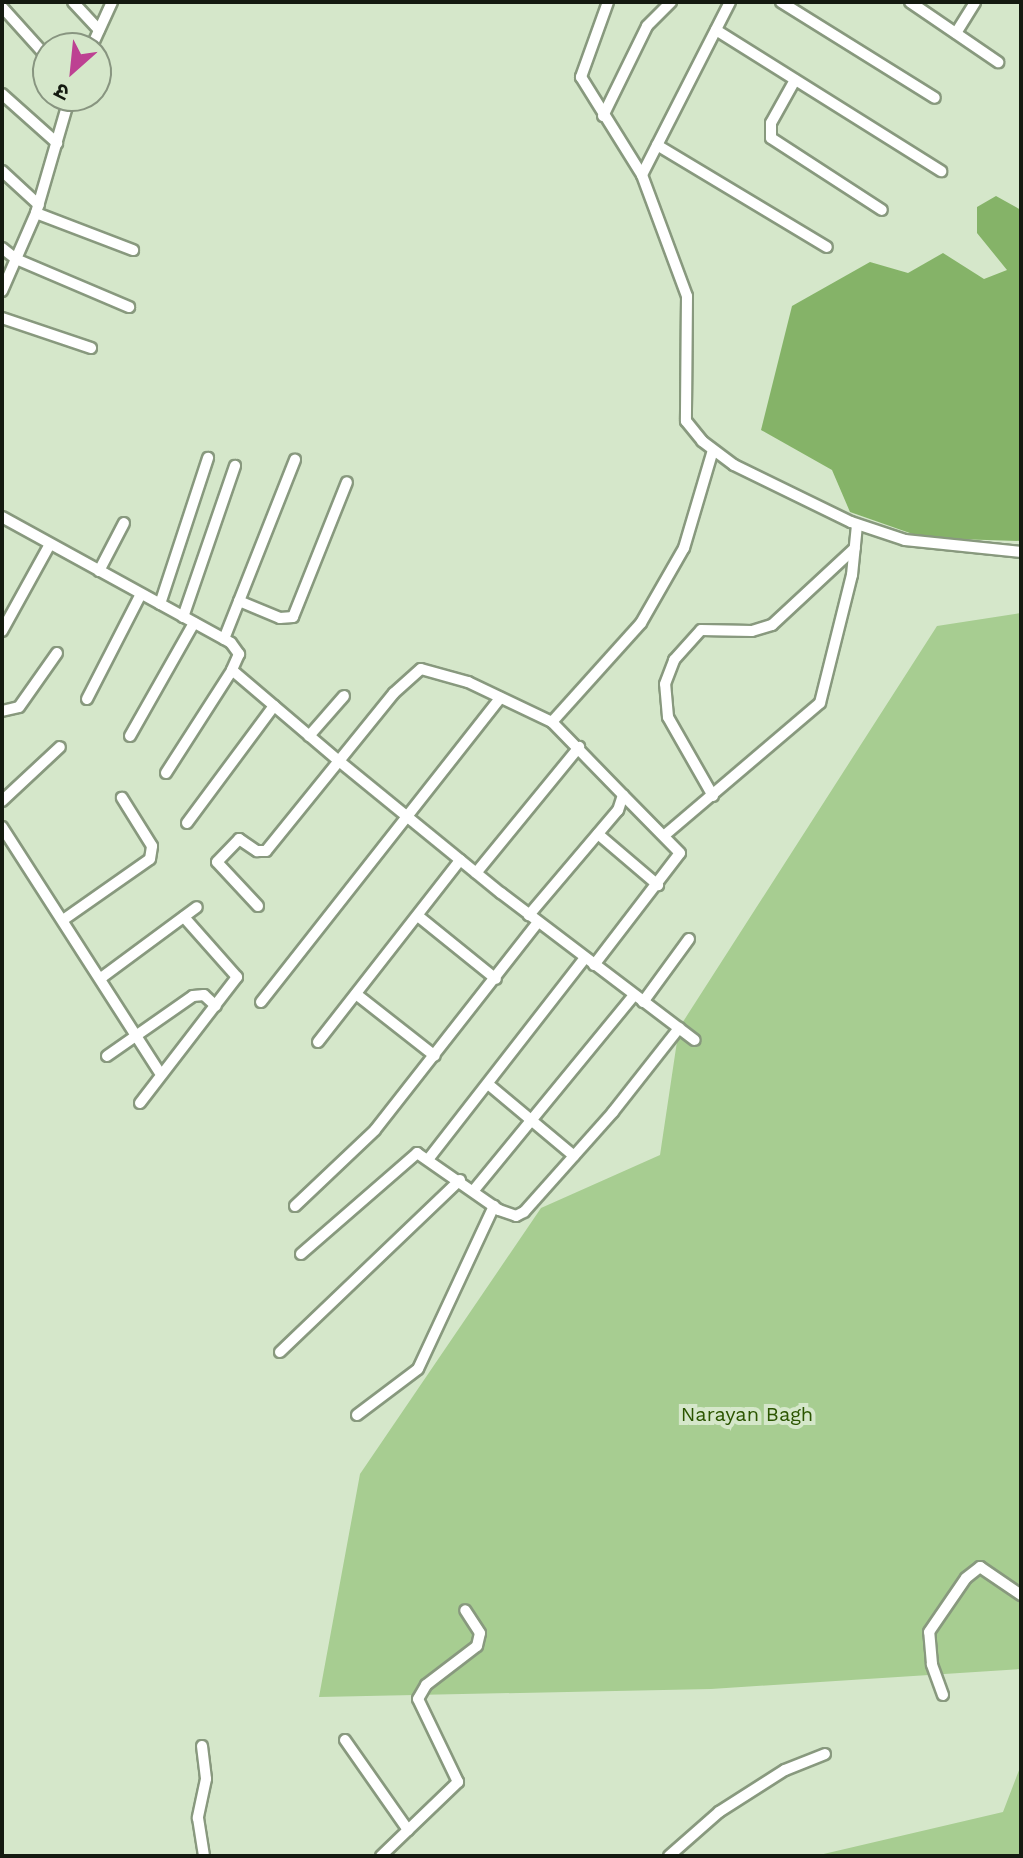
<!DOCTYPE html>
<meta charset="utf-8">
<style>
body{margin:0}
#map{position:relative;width:1023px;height:1858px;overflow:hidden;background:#d5e7ca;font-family:"Work Sans","Noto Sans Devanagari",sans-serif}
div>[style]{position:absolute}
.green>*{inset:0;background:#a7cd91}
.water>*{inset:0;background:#85b368}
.roads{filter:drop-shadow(2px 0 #88997e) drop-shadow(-2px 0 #88997e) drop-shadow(0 2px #88997e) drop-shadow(0 -2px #88997e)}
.street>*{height:10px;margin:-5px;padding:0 5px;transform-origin:5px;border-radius:5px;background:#fff}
span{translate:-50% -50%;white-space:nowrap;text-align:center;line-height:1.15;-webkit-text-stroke:8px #d5e7ca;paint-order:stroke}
.park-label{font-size:20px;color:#2b5501}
.frame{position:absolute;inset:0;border:4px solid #141a10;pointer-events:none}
.north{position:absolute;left:32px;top:32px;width:80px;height:80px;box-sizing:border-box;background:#d5e7ca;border:2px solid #889580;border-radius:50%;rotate:207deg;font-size:22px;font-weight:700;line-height:32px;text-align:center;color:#141a10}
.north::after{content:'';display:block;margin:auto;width:28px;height:36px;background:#bd4192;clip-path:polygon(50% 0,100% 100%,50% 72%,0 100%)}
</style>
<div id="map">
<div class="green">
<i style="clip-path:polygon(1021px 613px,1021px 1669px,711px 1689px,319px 1697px,360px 1474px,541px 1208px,660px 1155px,679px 1028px,937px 626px)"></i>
<i style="clip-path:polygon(1021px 1765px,1021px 1856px,815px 1856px,1003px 1812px)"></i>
</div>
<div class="water">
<i style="clip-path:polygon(996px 196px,1021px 210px,1021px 541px,924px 538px,850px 512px,832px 470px,761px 430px,792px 306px,870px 262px,908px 273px,943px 253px,984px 279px,1007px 270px,977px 233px,977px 207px)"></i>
</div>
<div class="roads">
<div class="street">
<i style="left:73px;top:2px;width:38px;rotate:47deg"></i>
<i style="left:608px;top:2px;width:80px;rotate:109.8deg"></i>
<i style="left:581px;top:77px;width:115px;rotate:58.1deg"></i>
<i style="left:730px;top:2px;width:194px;rotate:117deg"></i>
<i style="left:642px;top:175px;width:129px;rotate:69.6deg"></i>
<i style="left:687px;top:296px;width:125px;rotate:90.5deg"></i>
<i style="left:686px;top:421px;width:26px;rotate:51deg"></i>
<i style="left:702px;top:441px;width:40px;rotate:37deg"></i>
<i style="left:734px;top:465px;width:130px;rotate:26deg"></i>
<i style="left:851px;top:522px;width:57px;rotate:18.4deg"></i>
<i style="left:905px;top:540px;width:117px;rotate:5.9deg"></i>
<i style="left:781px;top:2px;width:181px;rotate:31.9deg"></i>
<i style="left:910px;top:2px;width:107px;rotate:34.3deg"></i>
<i style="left:2px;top:7px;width:69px;rotate:48deg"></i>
<i style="left:716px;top:30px;width:266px;rotate:32.1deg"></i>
<i style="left:956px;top:33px;width:36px;rotate:-58deg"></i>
<i style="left:91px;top:48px;width:51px;rotate:-65.5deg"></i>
<i style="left:795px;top:80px;width:49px;rotate:119.2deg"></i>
<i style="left:771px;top:123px;width:15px;rotate:90deg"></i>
<i style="left:771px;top:138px;width:132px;rotate:33deg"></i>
<i style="left:2px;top:94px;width:74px;rotate:41.7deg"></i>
<i style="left:603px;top:116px;width:100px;rotate:-63.9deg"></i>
<i style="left:647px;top:26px;width:34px;rotate:-45deg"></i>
<i style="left:657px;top:145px;width:198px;rotate:31deg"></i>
<i style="left:2px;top:171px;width:50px;rotate:42.6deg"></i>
<i style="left:36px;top:213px;width:104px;rotate:20.9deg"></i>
<i style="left:2px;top:248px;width:18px;rotate:38deg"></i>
<i style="left:16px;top:259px;width:123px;rotate:23deg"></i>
<i style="left:2px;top:291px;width:85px;rotate:-66.4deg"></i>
<i style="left:36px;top:213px;width:122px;rotate:-73.8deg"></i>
<i style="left:2px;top:318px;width:94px;rotate:18.6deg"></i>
<i style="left:2px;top:517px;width:261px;rotate:28.8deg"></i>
<i style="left:231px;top:643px;width:14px;rotate:54deg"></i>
<i style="left:239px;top:654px;width:17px;rotate:114deg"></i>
<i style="left:232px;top:670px;width:140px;rotate:40.4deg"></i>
<i style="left:339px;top:761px;width:209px;rotate:39.2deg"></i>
<i style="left:501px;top:893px;width:243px;rotate:37.2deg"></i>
<i style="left:99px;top:571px;width:54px;rotate:-62.5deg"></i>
<i style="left:239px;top:601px;width:44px;rotate:22.5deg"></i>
<i style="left:280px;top:618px;width:13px;rotate:-4deg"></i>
<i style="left:293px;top:617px;width:145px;rotate:-68.2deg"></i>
<i style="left:160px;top:604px;width:154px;rotate:-71.8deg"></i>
<i style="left:183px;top:617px;width:160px;rotate:-71deg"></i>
<i style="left:2px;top:631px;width:99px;rotate:-61.1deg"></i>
<i style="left:224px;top:639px;width:193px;rotate:-68.4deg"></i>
<i style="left:87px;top:699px;width:118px;rotate:-62.8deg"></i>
<i style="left:2px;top:711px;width:17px;rotate:-13deg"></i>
<i style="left:19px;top:707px;width:66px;rotate:-54.9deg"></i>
<i style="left:552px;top:722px;width:133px;rotate:-48deg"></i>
<i style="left:641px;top:623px;width:86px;rotate:-60.2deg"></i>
<i style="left:684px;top:548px;width:102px;rotate:-73.5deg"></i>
<i style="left:130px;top:736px;width:130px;rotate:-60.5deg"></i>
<i style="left:309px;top:736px;width:53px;rotate:-48.8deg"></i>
<i style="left:166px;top:773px;width:122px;rotate:-57.3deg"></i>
<i style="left:713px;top:796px;width:91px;rotate:-119.7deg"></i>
<i style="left:668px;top:717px;width:33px;rotate:-95deg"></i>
<i style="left:665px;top:684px;width:26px;rotate:-69deg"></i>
<i style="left:674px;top:660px;width:40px;rotate:-48deg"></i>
<i style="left:701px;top:630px;width:51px;rotate:1.1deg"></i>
<i style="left:752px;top:631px;width:21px;rotate:-17deg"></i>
<i style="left:772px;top:625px;width:113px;rotate:-42.9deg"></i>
<i style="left:2px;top:801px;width:79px;rotate:-43deg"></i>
<i style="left:187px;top:823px;width:146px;rotate:-53.4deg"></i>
<i style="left:2px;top:827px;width:291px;rotate:57.3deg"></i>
<i style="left:598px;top:834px;width:79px;rotate:40.4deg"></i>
<i style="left:666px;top:834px;width:202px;rotate:-40.4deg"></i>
<i style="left:820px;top:703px;width:132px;rotate:-76deg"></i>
<i style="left:852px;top:575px;width:50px;rotate:-84.3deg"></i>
<i style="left:476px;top:873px;width:163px;rotate:-50.7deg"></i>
<i style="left:258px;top:906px;width:60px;rotate:-133deg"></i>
<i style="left:217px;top:862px;width:32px;rotate:-46deg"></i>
<i style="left:239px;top:839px;width:22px;rotate:34deg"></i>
<i style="left:257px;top:851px;width:9px"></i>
<i style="left:266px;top:851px;width:203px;rotate:-51deg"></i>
<i style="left:394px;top:693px;width:36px;rotate:-42deg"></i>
<i style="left:421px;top:669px;width:49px;rotate:15.5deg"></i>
<i style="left:468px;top:682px;width:93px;rotate:25.5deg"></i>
<i style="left:552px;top:722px;width:102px;rotate:45.8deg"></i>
<i style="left:623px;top:795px;width:16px;rotate:108deg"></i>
<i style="left:618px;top:810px;width:138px;rotate:130.3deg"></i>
<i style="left:418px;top:916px;width:100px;rotate:38.9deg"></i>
<i style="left:63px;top:920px;width:106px;rotate:-35deg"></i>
<i style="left:150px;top:859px;width:13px;rotate:-81deg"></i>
<i style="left:152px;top:846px;width:57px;rotate:-122deg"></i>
<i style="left:594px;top:965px;width:141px;rotate:-52.5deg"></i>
<i style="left:680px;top:853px;width:81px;rotate:-134.5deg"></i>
<i style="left:101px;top:978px;width:119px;rotate:-36.5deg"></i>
<i style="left:356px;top:994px;width:100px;rotate:38.1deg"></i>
<i style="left:261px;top:1002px;width:387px;rotate:-51.8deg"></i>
<i style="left:643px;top:1002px;width:78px;rotate:-53.9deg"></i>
<i style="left:318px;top:1042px;width:231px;rotate:-52deg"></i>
<i style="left:107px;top:1056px;width:105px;rotate:-34.9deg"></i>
<i style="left:193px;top:996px;width:11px;rotate:-5deg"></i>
<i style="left:204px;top:995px;width:16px;rotate:43deg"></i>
<i style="left:488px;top:1084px;width:112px;rotate:39.9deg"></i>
<i style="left:140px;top:1103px;width:159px;rotate:-52.4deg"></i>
<i style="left:237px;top:977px;width:80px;rotate:-131.5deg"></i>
<i style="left:430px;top:1157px;width:252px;rotate:-52.1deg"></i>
<i style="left:474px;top:1190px;width:252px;rotate:-50.6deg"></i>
<i style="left:295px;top:1206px;width:110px;rotate:-43.5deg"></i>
<i style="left:375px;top:1130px;width:264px;rotate:-51.9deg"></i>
<i style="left:301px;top:1254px;width:154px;rotate:-41deg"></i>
<i style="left:417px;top:1153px;width:100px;rotate:34.8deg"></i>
<i style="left:499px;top:1210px;width:18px;rotate:19deg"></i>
<i style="left:516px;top:1216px;width:9px;rotate:-27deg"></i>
<i style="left:524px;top:1212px;width:134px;rotate:-48.3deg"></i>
<i style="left:613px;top:1112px;width:107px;rotate:-51.8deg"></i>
<i style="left:280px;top:1352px;width:249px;rotate:-43.7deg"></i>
<i style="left:357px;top:1415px;width:76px;rotate:-37deg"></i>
<i style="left:418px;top:1369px;width:180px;rotate:-65deg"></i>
<i style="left:943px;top:1695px;width:33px;rotate:-110deg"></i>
<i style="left:932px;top:1664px;width:32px;rotate:-95deg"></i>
<i style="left:929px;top:1632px;width:65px;rotate:-55.6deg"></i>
<i style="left:966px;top:1578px;width:18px;rotate:-38deg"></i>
<i style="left:980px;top:1567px;width:50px;rotate:34.3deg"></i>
<i style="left:345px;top:1740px;width:110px;rotate:55deg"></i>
<i style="left:202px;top:1746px;width:33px;rotate:83deg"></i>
<i style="left:206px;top:1779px;width:40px;rotate:102deg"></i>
<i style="left:198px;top:1818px;width:38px;rotate:81deg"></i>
<i style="left:381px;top:1856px;width:107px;rotate:-43.9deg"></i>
<i style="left:458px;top:1782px;width:92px;rotate:-115.7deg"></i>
<i style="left:418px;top:1699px;width:16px;rotate:-60deg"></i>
<i style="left:426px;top:1685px;width:64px;rotate:-37.4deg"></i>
<i style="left:477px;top:1646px;width:13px;rotate:-77deg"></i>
<i style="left:480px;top:1633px;width:27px;rotate:-123deg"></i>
<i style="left:669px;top:1856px;width:67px;rotate:-41.3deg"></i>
<i style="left:719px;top:1812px;width:78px;rotate:-32.5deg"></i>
<i style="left:785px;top:1770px;width:43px;rotate:-21.8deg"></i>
</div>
</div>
<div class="park-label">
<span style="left:747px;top:1414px">Narayan Bagh</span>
</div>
<div class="frame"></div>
<div class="north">उ</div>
</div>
